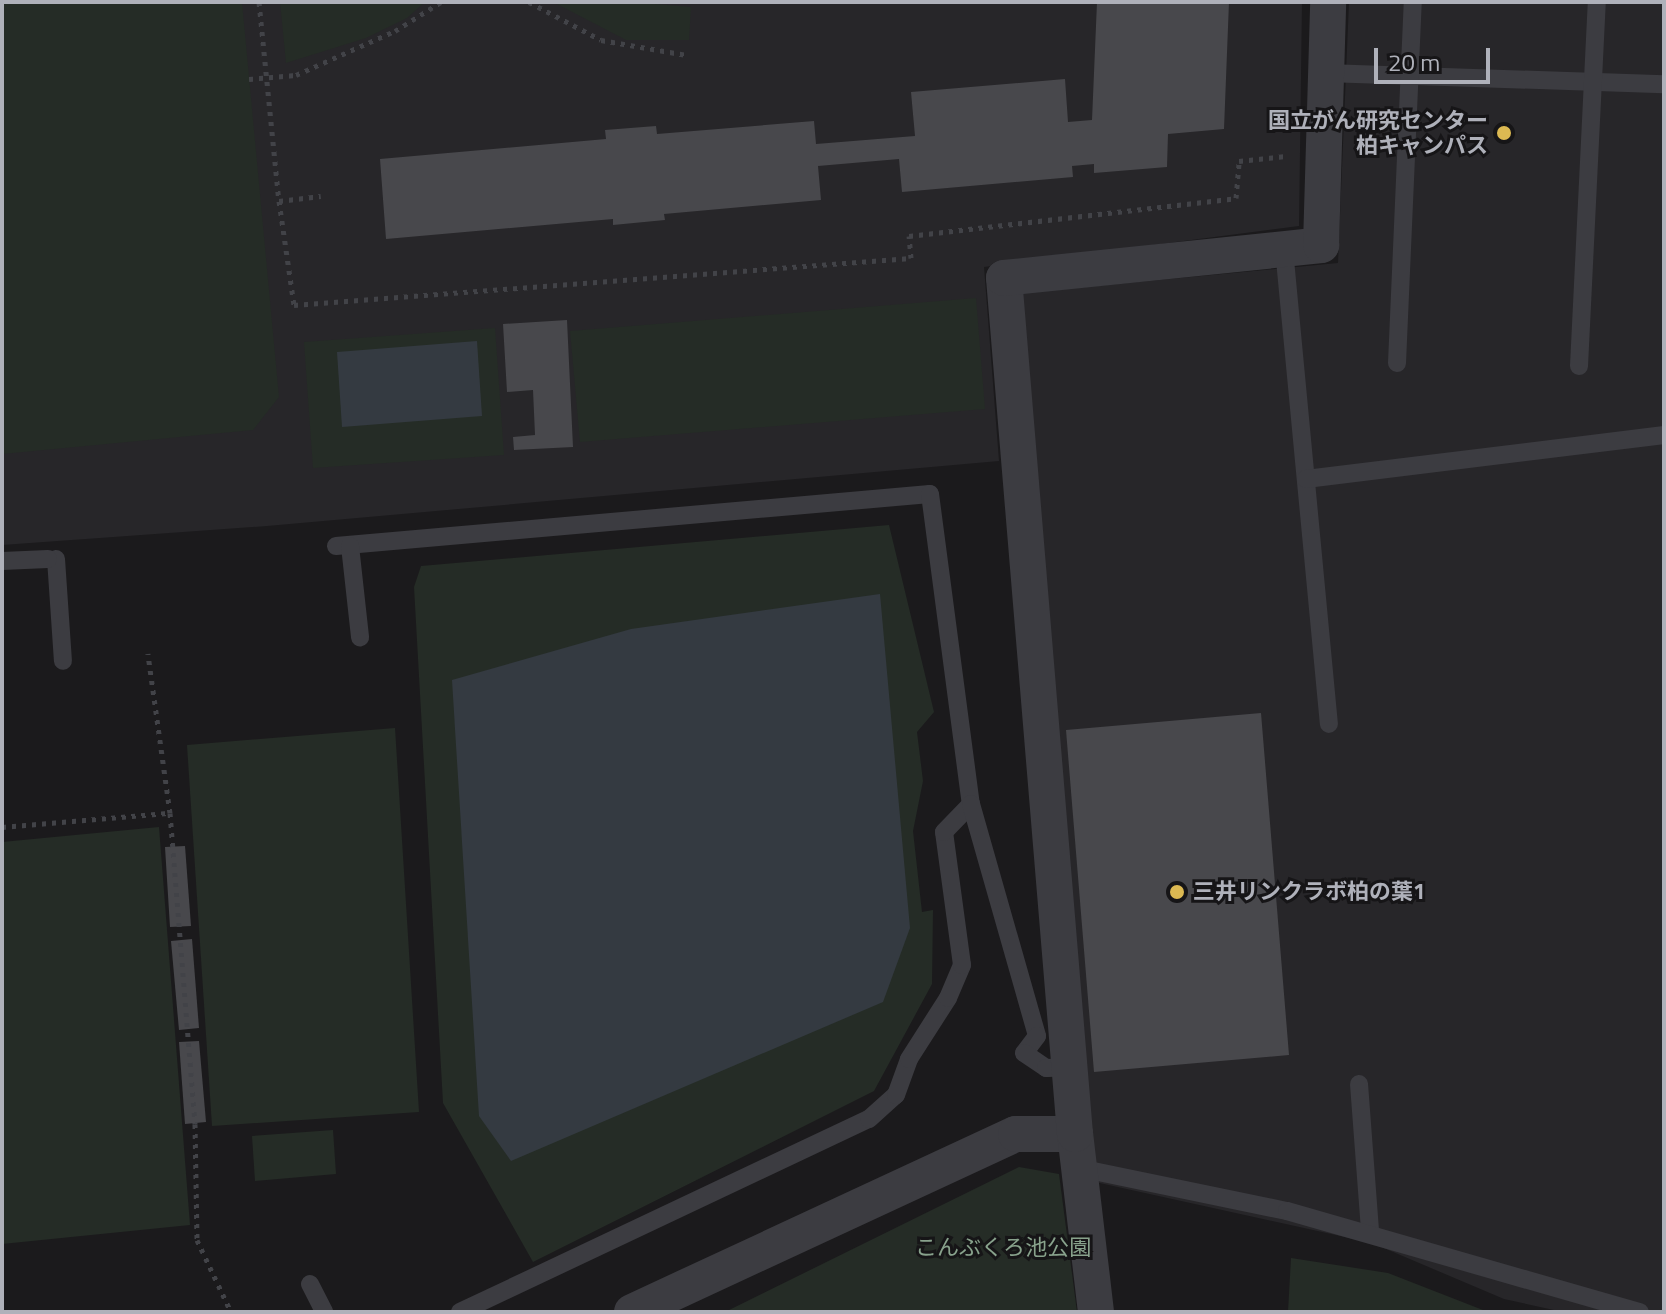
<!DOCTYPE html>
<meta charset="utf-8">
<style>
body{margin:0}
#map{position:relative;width:1666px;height:1314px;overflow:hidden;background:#1b1a1c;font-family:"Titillium Web","Noto Sans JP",sans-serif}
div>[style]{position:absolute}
.built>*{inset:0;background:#272629}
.green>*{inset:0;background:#252c26}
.water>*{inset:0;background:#343a41}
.building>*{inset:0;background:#48484c}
.path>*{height:5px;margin-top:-2.5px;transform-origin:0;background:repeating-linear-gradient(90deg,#424348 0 4px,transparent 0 10px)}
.service>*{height:18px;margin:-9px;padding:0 9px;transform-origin:9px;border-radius:9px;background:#3c3c41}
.minor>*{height:36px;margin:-18px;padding:0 18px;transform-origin:18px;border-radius:18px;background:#3c3c41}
.dots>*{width:22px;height:22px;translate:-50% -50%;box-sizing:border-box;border:4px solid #161517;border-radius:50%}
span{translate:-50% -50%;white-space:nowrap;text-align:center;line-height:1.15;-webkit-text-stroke:6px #161517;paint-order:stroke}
.poi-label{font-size:22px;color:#afb1ba;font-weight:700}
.right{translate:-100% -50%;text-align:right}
.left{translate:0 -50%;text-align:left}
.park-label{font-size:22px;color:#88a28c}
.frame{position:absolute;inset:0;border:4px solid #afb1ba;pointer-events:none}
.scale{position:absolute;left:1374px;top:48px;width:116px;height:36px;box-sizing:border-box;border:4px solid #afb1ba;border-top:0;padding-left:10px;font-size:24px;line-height:28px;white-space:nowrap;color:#afb1ba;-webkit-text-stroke:6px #161517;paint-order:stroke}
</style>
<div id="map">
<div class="built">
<i style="clip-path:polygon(2px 2px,1302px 2px,1299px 226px,984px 267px,999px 461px,267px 526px,2px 545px)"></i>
<i style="clip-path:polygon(1349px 2px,1664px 2px,1664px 1312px,1563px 1312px,1504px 1299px,1372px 1243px,1086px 1180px,1014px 294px,1338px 263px)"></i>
</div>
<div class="green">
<i style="clip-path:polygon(2px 2px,242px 2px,279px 397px,253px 430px,2px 454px)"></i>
<i style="clip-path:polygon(280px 2px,425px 2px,407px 18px,366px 38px,286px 63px)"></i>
<i style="clip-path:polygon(553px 2px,632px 2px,691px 7px,689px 40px,626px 40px)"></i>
<i style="clip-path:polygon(976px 298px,985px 409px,580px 442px,570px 331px)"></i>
<i style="clip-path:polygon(495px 328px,504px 455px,313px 468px,304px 342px)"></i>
<i style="clip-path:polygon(889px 525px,934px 712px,917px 732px,923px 781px,913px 831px,922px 912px,933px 910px,932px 984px,874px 1091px,533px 1262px,443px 1103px,414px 587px,421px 566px)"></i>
<i style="clip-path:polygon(395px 728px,419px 1112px,212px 1126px,187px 745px)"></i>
<i style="clip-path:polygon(159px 827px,190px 1225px,2px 1244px,2px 842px)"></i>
<i style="clip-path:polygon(333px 1130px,336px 1174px,255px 1181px,252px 1136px)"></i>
<i style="clip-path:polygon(1019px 1167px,1059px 1174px,1077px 1312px,725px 1312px)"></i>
<i style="clip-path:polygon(1291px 1258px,1388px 1273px,1488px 1312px,1288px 1312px)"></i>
</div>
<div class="water">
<i style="clip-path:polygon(477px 341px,482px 416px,342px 427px,337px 352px)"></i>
<i style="clip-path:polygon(880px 594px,910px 928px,883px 1002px,511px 1161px,479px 1116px,452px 680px,631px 629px)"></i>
</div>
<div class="building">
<i style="clip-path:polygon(1097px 2px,1229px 2px,1224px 129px,1168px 134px,1167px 167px,1094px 173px,1094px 164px,1072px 166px,1073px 177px,902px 192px,899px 159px,818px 166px,821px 200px,664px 214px,665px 220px,613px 225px,613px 219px,386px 239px,380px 159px,606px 139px,605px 130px,656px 126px,657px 134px,814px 121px,816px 144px,915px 136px,911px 92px,1065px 79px,1068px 122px,1092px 120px)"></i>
<i style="clip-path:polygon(567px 320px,573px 447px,514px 450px,513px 437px,535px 435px,533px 390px,507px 392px,503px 324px)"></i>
<i style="clip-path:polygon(1261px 713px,1289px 1055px,1094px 1072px,1066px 730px)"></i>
<i style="clip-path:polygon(185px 846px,191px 926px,170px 927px,165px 847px)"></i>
<i style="clip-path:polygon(192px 939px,199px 1028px,179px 1030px,171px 941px)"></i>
<i style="clip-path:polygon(199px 1041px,206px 1122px,185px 1124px,179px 1042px)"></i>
</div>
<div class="path">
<i style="left:259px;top:2px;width:200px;rotate:84.3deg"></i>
<i style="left:279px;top:201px;width:42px;rotate:-6.8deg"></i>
<i style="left:529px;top:2px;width:81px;rotate:27.8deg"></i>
<i style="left:601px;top:40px;width:87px;rotate:9.9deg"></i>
<i style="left:249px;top:79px;width:47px;rotate:-4.9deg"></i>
<i style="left:296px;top:75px;width:108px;rotate:-24deg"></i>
<i style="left:395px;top:31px;width:54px;rotate:-32.2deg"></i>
<i style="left:279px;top:201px;width:105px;rotate:81.8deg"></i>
<i style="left:294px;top:305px;width:619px;rotate:-4.36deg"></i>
<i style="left:911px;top:258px;width:22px;rotate:-95deg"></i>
<i style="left:909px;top:236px;width:329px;rotate:-6.6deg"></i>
<i style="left:1236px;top:198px;width:37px;rotate:-85deg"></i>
<i style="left:1239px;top:161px;width:47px;rotate:-6.1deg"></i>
<i style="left:170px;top:813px;width:312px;rotate:85.4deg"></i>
<i style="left:195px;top:1124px;width:116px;rotate:89deg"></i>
<i style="left:197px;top:1240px;width:80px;rotate:64.7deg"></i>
<i style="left:2px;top:827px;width:169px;rotate:-4.8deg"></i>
<i style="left:170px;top:813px;width:161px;rotate:-97.9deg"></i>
</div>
<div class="service">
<i style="left:1326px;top:73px;width:338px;rotate:1.9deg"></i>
<i style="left:1284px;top:249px;width:477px;rotate:84.6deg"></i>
<i style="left:1397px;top:363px;width:361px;rotate:-87.5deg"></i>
<i style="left:1579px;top:366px;width:364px;rotate:-87.2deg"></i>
<i style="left:1306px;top:479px;width:361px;rotate:-7deg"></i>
<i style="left:336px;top:546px;width:596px;rotate:-5deg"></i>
<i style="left:930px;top:494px;width:313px;rotate:82.5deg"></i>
<i style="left:350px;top:546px;width:92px;rotate:83.7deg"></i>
<i style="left:56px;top:559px;width:102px;rotate:86.1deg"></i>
<i style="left:2px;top:561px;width:46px;rotate:-2.5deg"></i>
<i style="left:1359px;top:1084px;width:148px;rotate:85.7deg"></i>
<i style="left:1079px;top:1168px;width:212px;rotate:11.7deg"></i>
<i style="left:1287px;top:1211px;width:367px;rotate:16deg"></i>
<i style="left:310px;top:1284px;width:31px;rotate:63deg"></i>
<i style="left:460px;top:1312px;width:452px;rotate:-25.3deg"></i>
<i style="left:869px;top:1119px;width:36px;rotate:-42deg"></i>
<i style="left:896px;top:1095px;width:38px;rotate:-70deg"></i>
<i style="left:909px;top:1059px;width:72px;rotate:-57.4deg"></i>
<i style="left:948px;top:998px;width:36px;rotate:-67deg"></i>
<i style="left:962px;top:965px;width:134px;rotate:-97.7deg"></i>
<i style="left:944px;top:832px;width:39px;rotate:-46deg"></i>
<i style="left:971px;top:804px;width:241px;rotate:74.1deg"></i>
<i style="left:1037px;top:1036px;width:21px;rotate:127deg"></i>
<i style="left:1024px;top:1053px;width:27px;rotate:34deg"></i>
<i style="left:1046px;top:1068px;width:23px;rotate:-2deg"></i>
</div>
<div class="minor">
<i style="left:632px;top:1312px;width:423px;rotate:-24.9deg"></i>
<i style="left:1016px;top:1134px;width:59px"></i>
<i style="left:1096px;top:1312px;width:179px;rotate:-96.7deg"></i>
<i style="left:1075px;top:1134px;width:859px;rotate:-94.74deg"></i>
<i style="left:1004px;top:278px;width:319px;rotate:-5.9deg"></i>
<i style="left:1321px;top:245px;width:243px;rotate:-88.3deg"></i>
</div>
<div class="dots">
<i style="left:1504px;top:133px;background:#dcb952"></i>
<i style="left:1177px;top:892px;background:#dcb952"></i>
</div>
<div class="poi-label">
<span class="right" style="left:1488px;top:133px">国立がん研究センター<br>柏キャンパス</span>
<span class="left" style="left:1193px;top:892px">三井リンクラボ柏の葉1</span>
</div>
<div class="park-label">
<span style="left:1003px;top:1248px">こんぶくろ池公園</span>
</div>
<div class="frame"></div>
<div class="scale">20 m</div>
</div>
